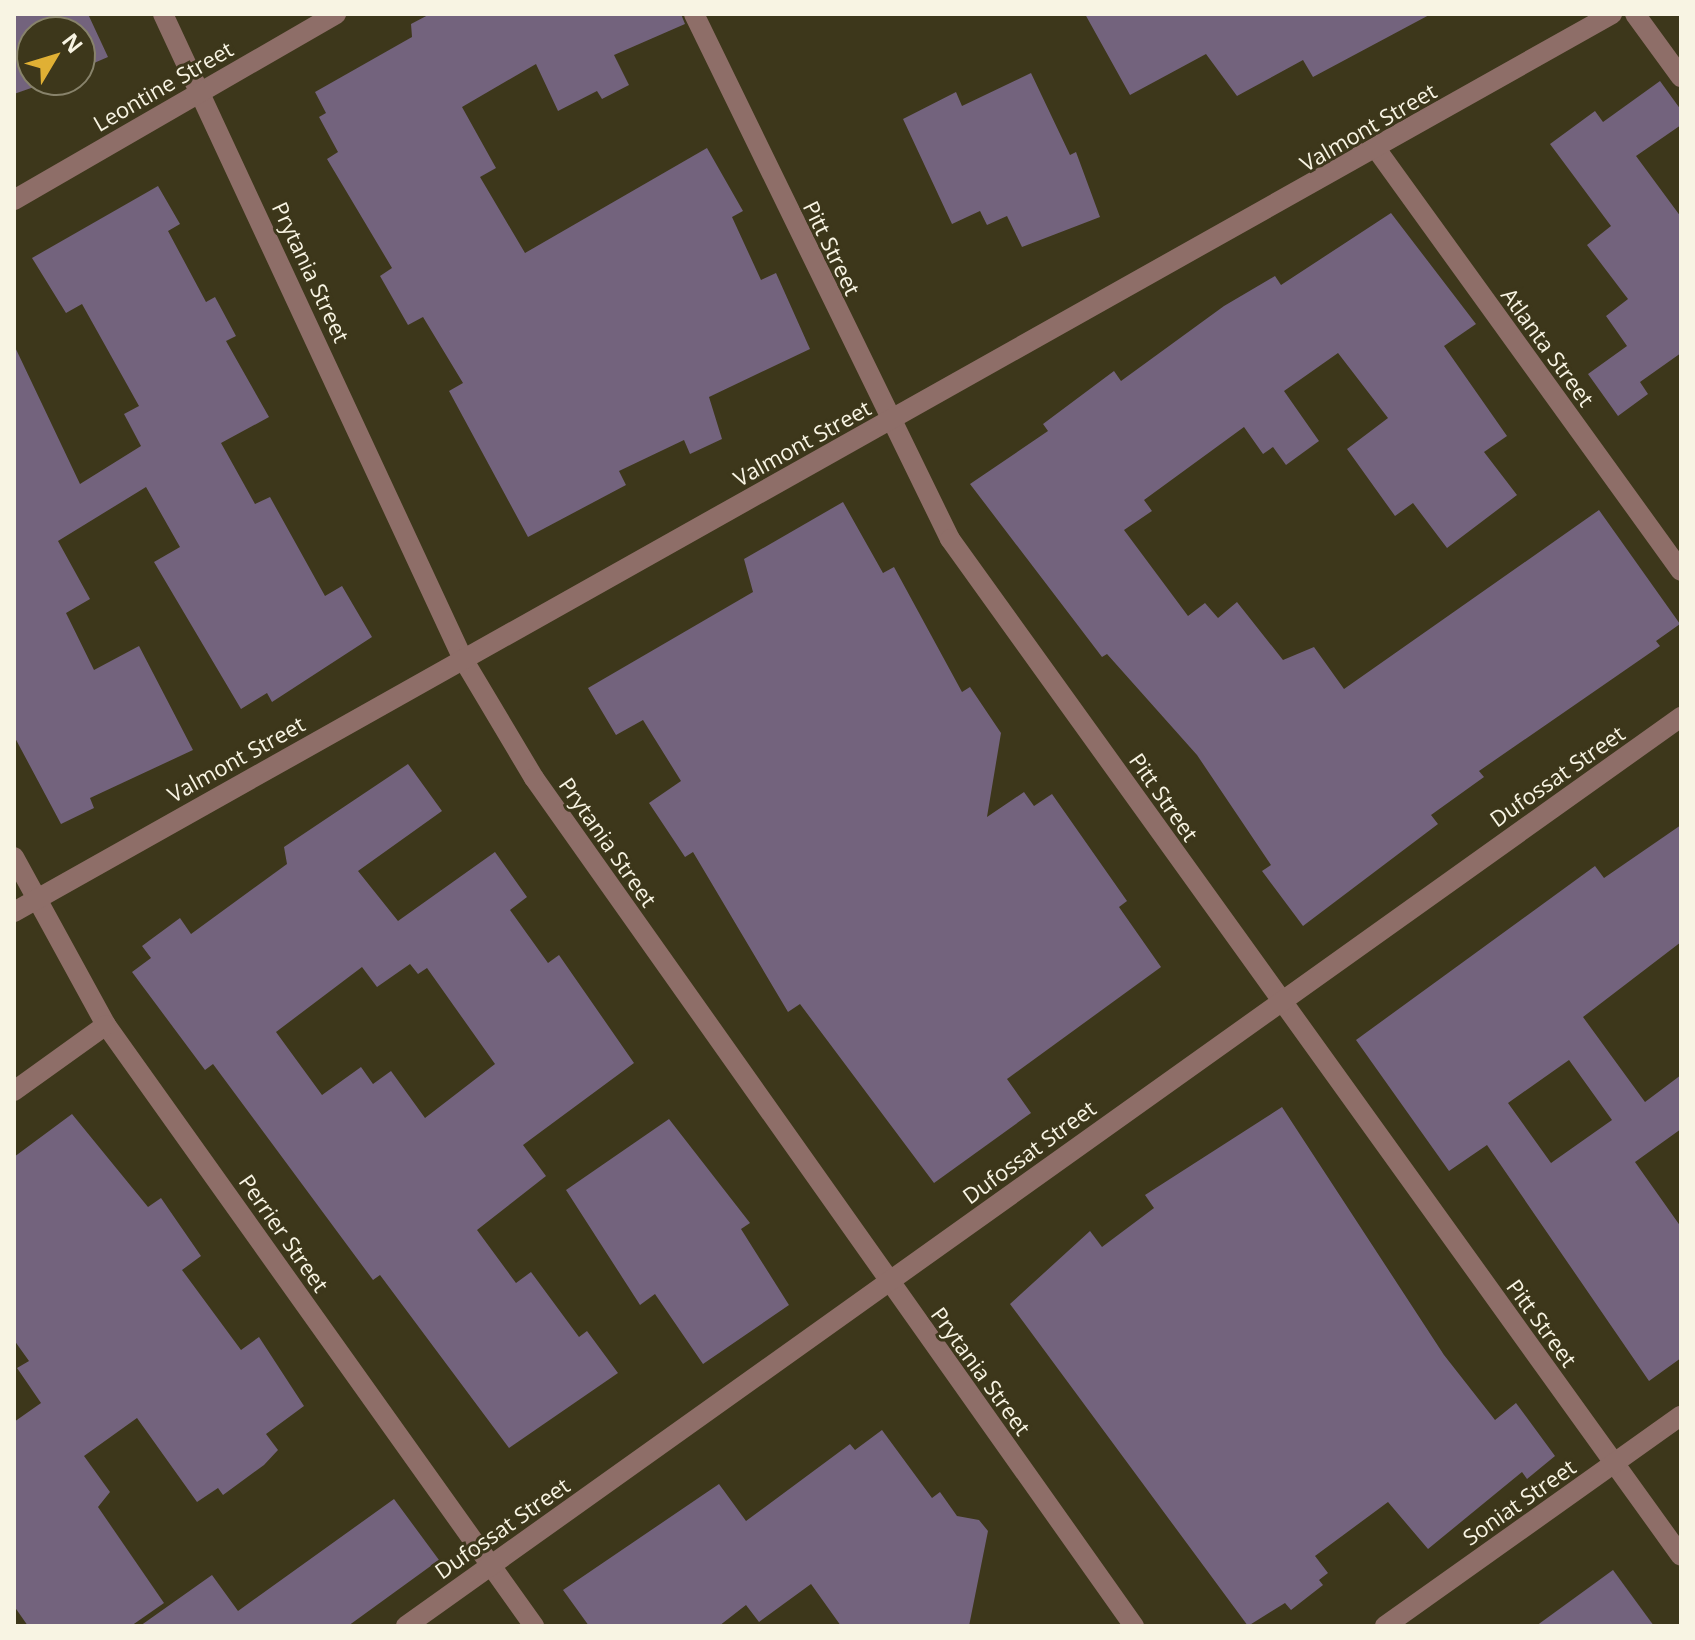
<!DOCTYPE html>
<style>
body{margin:0}
#map{position:relative;width:1695px;height:1640px;overflow:hidden;background:#3d371b;font-family:"Open Sans",sans-serif}
div>[style]{position:absolute}
.building>*{inset:0;background:#73637d}
.street>*{height:20px;margin:-10px;padding:0 10px;transform-origin:10px;border-radius:10px;background:#8e6e68}
span{translate:-50% -50%;white-space:nowrap;text-align:center;line-height:1.15;-webkit-text-stroke:6px #3d371b;paint-order:stroke}
.street-label{font-size:22px;color:#f8f4e3}
.frame{position:absolute;inset:0;border:16px solid #f8f4e3;pointer-events:none}
.north{position:absolute;left:16px;top:16px;width:80px;height:80px;box-sizing:border-box;background:#3d371b;border:2px solid #88836b;border-radius:50%;rotate:52deg;font-size:22px;font-weight:700;line-height:32px;text-align:center;color:#f8f4e3}
.north::after{content:'';display:block;margin:auto;width:28px;height:36px;background:#e0b034;clip-path:polygon(50% 0,100% 100%,50% 72%,0 100%)}
</style>
<div id="map">
<div class="building">
<i style="clip-path:polygon(14px 14px,88px 14px,108px 57px,80px 69px,80px 32px,32px 32px,32px 80px,54px 80px,14px 94px)"></i>
<i style="clip-path:polygon(430px 14px,681px 14px,685px 24px,614px 55px,629px 85px,602px 99px,597px 91px,558px 111px,536px 64px,462px 107px,496px 168px,480px 177px,525px 253px,707px 148px,743px 211px,732px 217px,761px 280px,776px 273px,810px 349px,709px 397px,722px 439px,690px 454px,684px 440px,619px 471px,626px 485px,528px 537px,449px 391px,463px 383px,423px 317px,408px 325px,380px 276px,392px 268px,327px 159px,338px 152px,319px 117px,326px 113px,315px 92px,412px 37px,411px 24px)"></i>
<i style="clip-path:polygon(1085px 14px,1431px 14px,1313px 77px,1303px 60px,1237px 96px,1206px 54px,1130px 95px)"></i>
<i style="clip-path:polygon(1031px 73px,1070px 155px,1076px 152px,1100px 217px,1022px 247px,1007px 216px,987px 225px,980px 211px,952px 224px,903px 119px,956px 92px,962px 106px)"></i>
<i style="clip-path:polygon(1660px 81px,1681px 110px,1681px 125px,1636px 156px,1681px 217px,1681px 353px,1640px 382px,1648px 394px,1618px 416px,1588px 374px,1627px 346px,1606px 316px,1628px 299px,1587px 245px,1611px 226px,1550px 144px,1595px 111px,1603px 122px)"></i>
<i style="clip-path:polygon(158px 186px,180px 224px,168px 231px,206px 302px,215px 297px,236px 336px,226px 341px,269px 417px,221px 443px,255px 504px,270px 497px,325px 596px,342px 586px,372px 637px,272px 702px,267px 693px,241px 709px,154px 562px,180px 547px,146px 487px,58px 541px,90px 599px,66px 613px,94px 670px,139px 646px,193px 750px,90px 798px,94px 808px,61px 824px,14px 736px,14px 345px,80px 484px,141px 446px,124px 414px,139px 406px,82px 304px,66px 313px,32px 258px)"></i>
<i style="clip-path:polygon(1391px 213px,1476px 324px,1444px 346px,1507px 436px,1484px 452px,1517px 495px,1447px 548px,1413px 503px,1395px 516px,1347px 449px,1388px 418px,1338px 353px,1284px 391px,1319px 441px,1286px 465px,1273px 447px,1263px 454px,1244px 427px,1144px 500px,1152px 511px,1124px 530px,1188px 616px,1205px 603px,1218px 618px,1237px 602px,1283px 660px,1314px 647px,1344px 689px,1599px 510px,1680px 624px,1656px 641px,1660px 646px,1479px 771px,1484px 777px,1431px 815px,1438px 824px,1303px 926px,1262px 871px,1271px 865px,1197px 755px,1107px 654px,1102px 657px,970px 484px,1048px 431px,1043px 424px,1114px 371px,1121px 381px,1224px 306px,1275px 276px,1281px 285px)"></i>
<i style="clip-path:polygon(843px 502px,883px 573px,894px 567px,962px 692px,970px 687px,1001px 733px,987px 817px,1024px 792px,1034px 806px,1052px 794px,1127px 901px,1119px 907px,1161px 967px,1007px 1079px,1031px 1113px,934px 1183px,800px 1004px,788px 1012px,693px 852px,685px 857px,649px 803px,681px 781px,643px 720px,616px 735px,588px 688px,753px 592px,744px 559px)"></i>
<i style="clip-path:polygon(evenodd,408px 764px,442px 811px,358px 871px,398px 921px,495px 852px,527px 897px,510px 910px,548px 963px,559px 955px,634px 1063px,523px 1145px,546px 1176px,477px 1230px,516px 1283px,531px 1272px,579px 1337px,587px 1331px,618px 1373px,509px 1448px,380px 1275px,373px 1280px,213px 1064px,205px 1070px,132px 972px,151px 958px,142px 946px,180px 918px,191px 934px,287px 864px,284px 847px,408px 764px,410px 964px,418px 974px,427px 968px,495px 1064px,425px 1118px,391px 1071px,373px 1084px,361px 1067px,322px 1095px,276px 1032px,362px 967px,377px 987px,410px 964px)"></i>
<i style="clip-path:polygon(evenodd,1681px 825px,1681px 942px,1583px 1017px,1645px 1102px,1681px 1075px,1681px 1129px,1635px 1162px,1681px 1227px,1681px 1358px,1649px 1381px,1487px 1145px,1449px 1171px,1356px 1040px,1595px 866px,1604px 878px,1681px 825px,1569px 1060px,1612px 1120px,1551px 1163px,1508px 1103px,1569px 1060px)"></i>
<i style="clip-path:polygon(1282px 1107px,1444px 1355px,1495px 1420px,1516px 1403px,1555px 1456px,1527px 1479px,1522px 1472px,1428px 1549px,1388px 1502px,1315px 1556px,1328px 1573px,1319px 1580px,1323px 1585px,1291px 1610px,1285px 1603px,1248px 1626px,1010px 1304px,1090px 1231px,1102px 1247px,1154px 1208px,1145px 1195px)"></i>
<i style="clip-path:polygon(72px 1114px,148px 1207px,161px 1198px,201px 1256px,182px 1270px,241px 1350px,259px 1337px,304px 1406px,266px 1434px,278px 1450px,264px 1465px,223px 1495px,218px 1488px,197px 1502px,137px 1418px,84px 1456px,110px 1492px,98px 1507px,164px 1603px,131px 1626px,28px 1626px,14px 1606px,14px 1422px,41px 1403px,17px 1368px,29px 1361px,14px 1340px,14px 1157px)"></i>
<i style="clip-path:polygon(669px 1119px,750px 1223px,741px 1229px,789px 1305px,703px 1364px,655px 1294px,640px 1305px,566px 1190px)"></i>
<i style="clip-path:polygon(882px 1430px,932px 1498px,940px 1492px,957px 1516px,979px 1520px,988px 1531px,969px 1626px,841px 1626px,811px 1584px,759px 1622px,746px 1605px,719px 1626px,589px 1626px,563px 1590px,719px 1484px,746px 1521px,850px 1444px,855px 1450px)"></i>
<i style="clip-path:polygon(394px 1499px,439px 1560px,348px 1626px,140px 1626px,212px 1575px,238px 1611px)"></i>
<i style="clip-path:polygon(1613px 1570px,1654px 1626px,1536px 1626px)"></i>
</div>
<div class="street">
<i style="left:163px;top:14px;width:711px;rotate:65.06deg"></i>
<i style="left:463px;top:659px;width:139px;rotate:59.2deg"></i>
<i style="left:534px;top:778px;width:1039px;rotate:54.72deg"></i>
<i style="left:694px;top:14px;width:584px;rotate:64.01deg"></i>
<i style="left:950px;top:539px;width:1252px;rotate:54.29deg"></i>
<i style="left:1635px;top:14px;width:78px;rotate:53.9deg"></i>
<i style="left:1377px;top:150px;width:519px;rotate:54.17deg"></i>
<i style="left:14px;top:200px;width:372px;rotate:-30deg"></i>
<i style="left:14px;top:857px;width:192px;rotate:61.3deg"></i>
<i style="left:106px;top:1025px;width:738px;rotate:54.54deg"></i>
<i style="left:14px;top:912px;width:1833px;rotate:-29.33deg"></i>
<i style="left:14px;top:1091px;width:113px;rotate:-35.7deg"></i>
<i style="left:406px;top:1626px;width:1566px;rotate:-35.49deg"></i>
<i style="left:1385px;top:1626px;width:363px;rotate:-35.4deg"></i>
</div>
<div class="street-label">
<span style="left:163px;top:86px;rotate:-30deg">Leontine Street</span>
<span style="left:1368px;top:127px;rotate:-30deg">Valmont Street</span>
<span style="left:832px;top:248px;rotate:64deg">Pitt Street</span>
<span style="left:311px;top:272px;rotate:65deg">Prytania Street</span>
<span style="left:1548px;top:347px;rotate:54deg">Atlanta Street</span>
<span style="left:802px;top:443px;rotate:-29deg">Valmont Street</span>
<span style="left:236px;top:759px;rotate:-29deg">Valmont Street</span>
<span style="left:1557px;top:776px;rotate:-35deg">Dufossat Street</span>
<span style="left:1164px;top:797px;rotate:55deg">Pitt Street</span>
<span style="left:608px;top:842px;rotate:55deg">Prytania Street</span>
<span style="left:1029px;top:1152px;rotate:-36deg">Dufossat Street</span>
<span style="left:284px;top:1233px;rotate:55deg">Perrier Street</span>
<span style="left:1542px;top:1323px;rotate:54deg">Pitt Street</span>
<span style="left:981px;top:1371px;rotate:54deg">Prytania Street</span>
<span style="left:1519px;top:1502px;rotate:-35deg">Soniat Street</span>
<span style="left:502px;top:1528px;rotate:-35deg">Dufossat Street</span>
</div>
<div class="frame"></div>
<div class="north">N</div>
</div>
